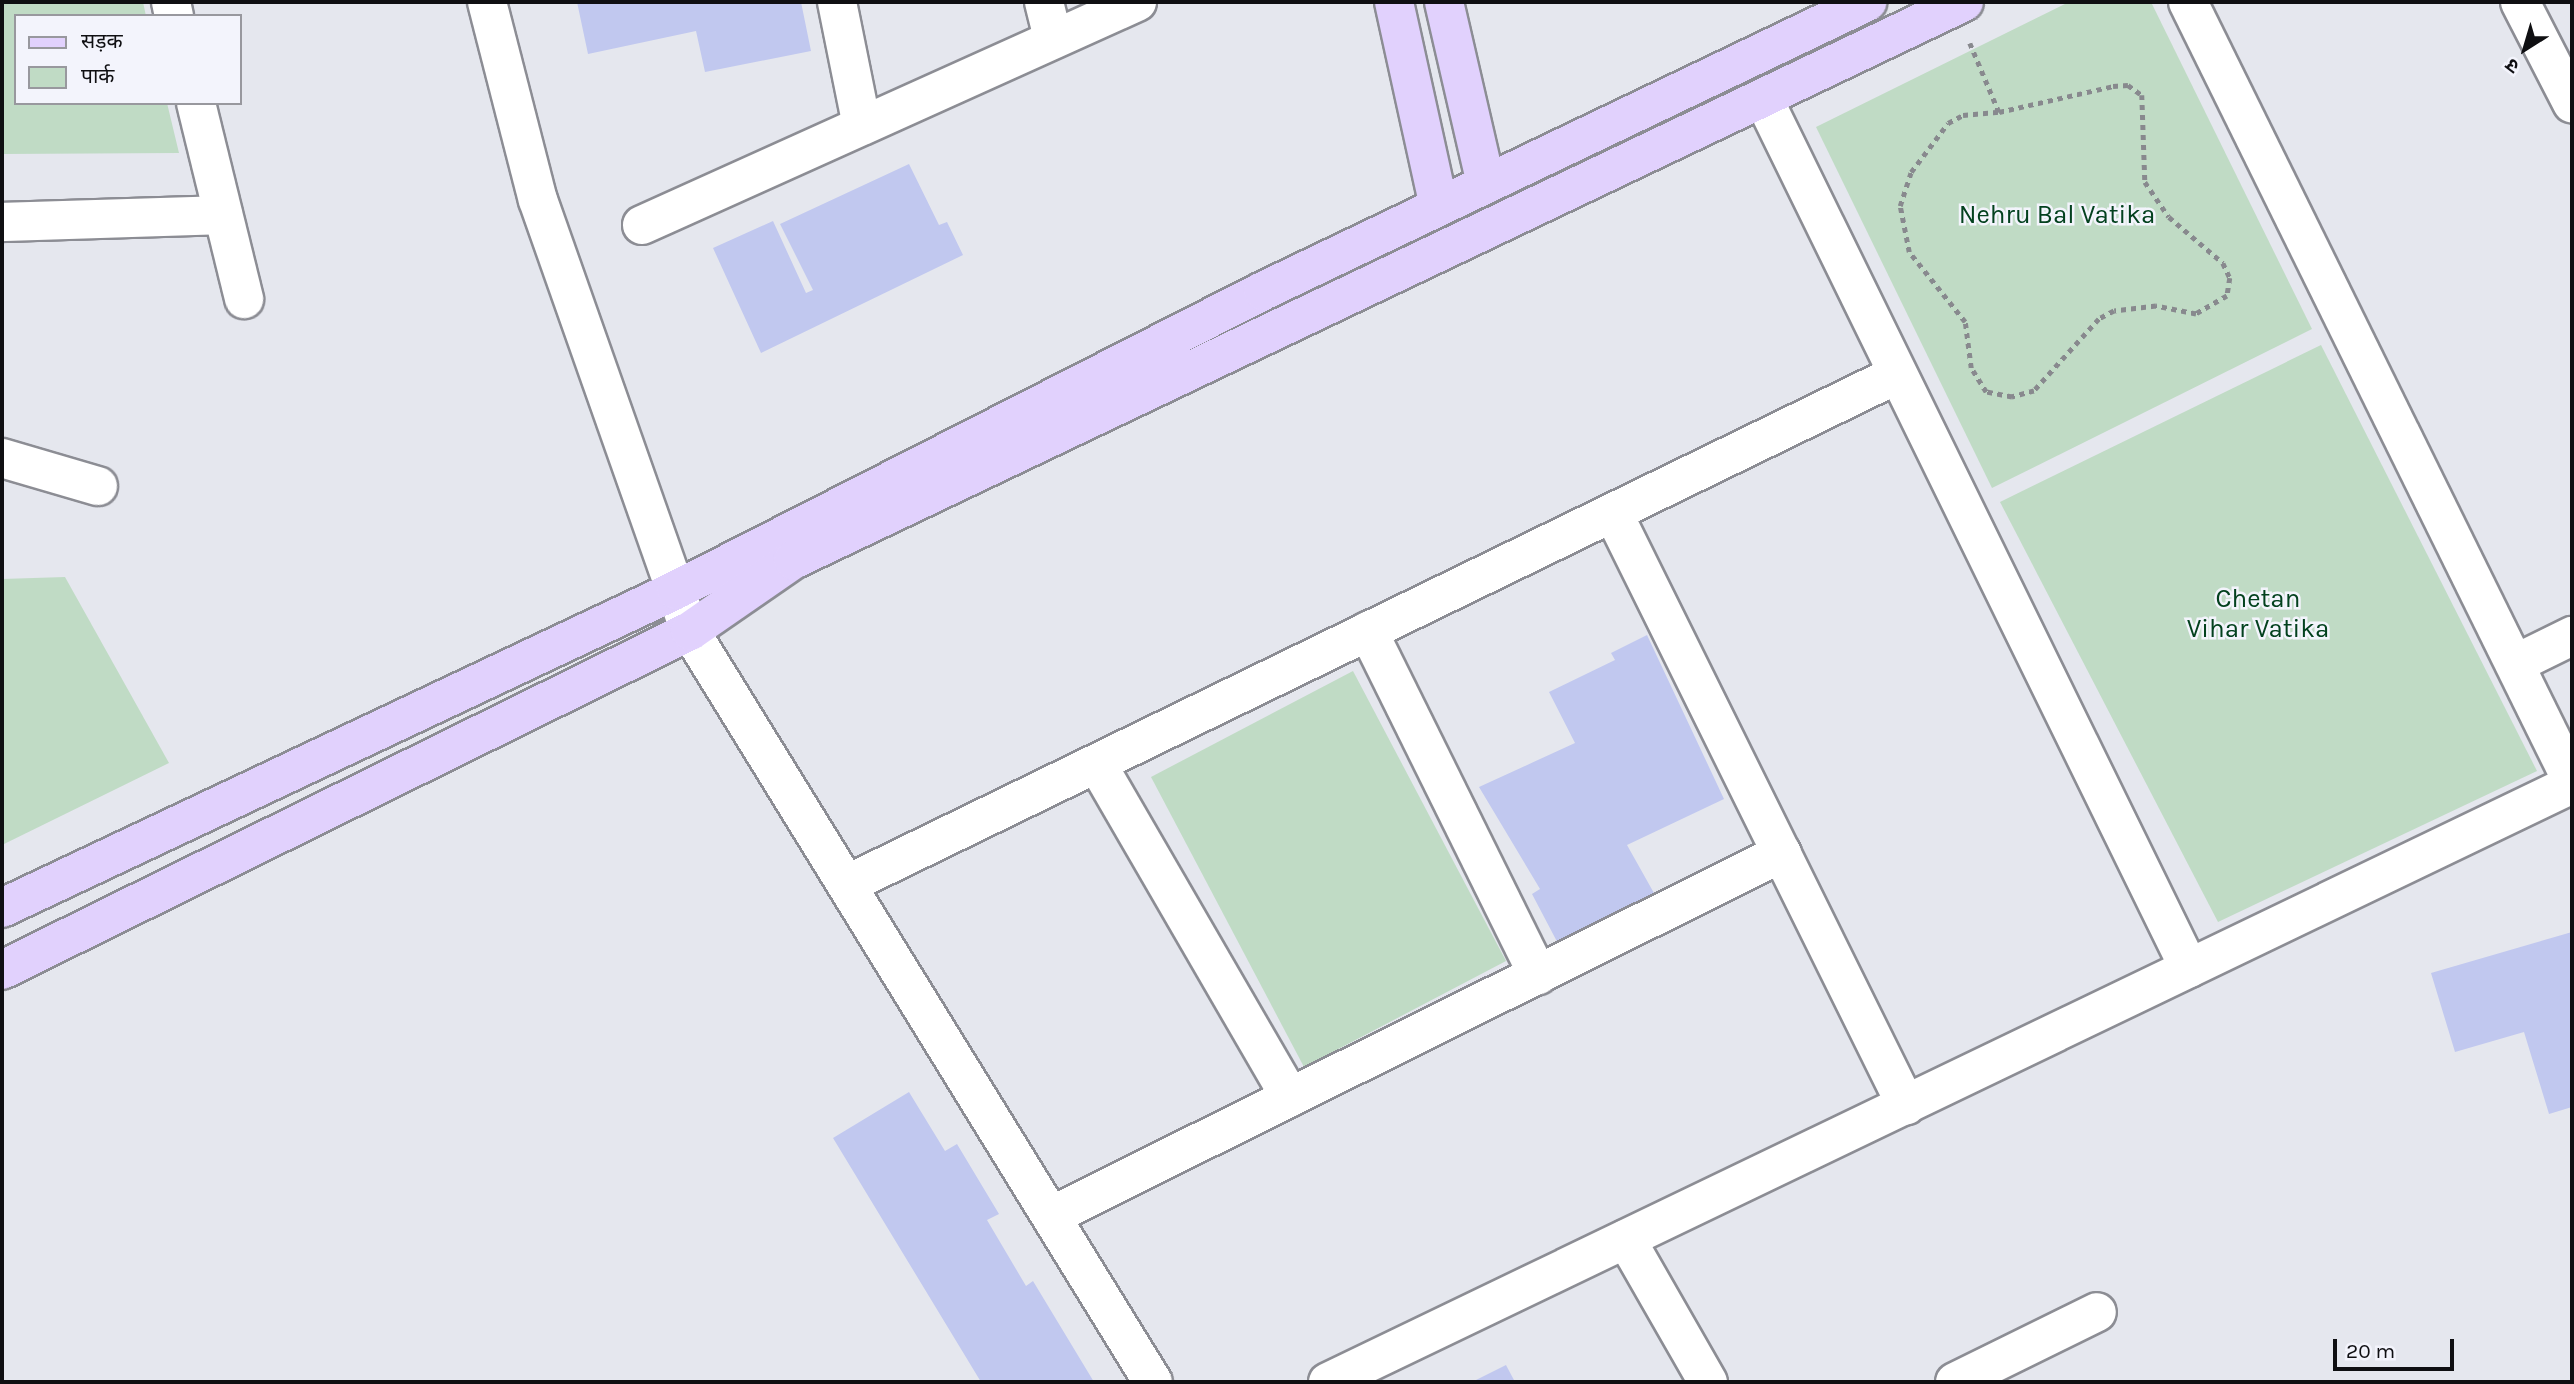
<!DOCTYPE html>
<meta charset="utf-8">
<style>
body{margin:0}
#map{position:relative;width:2574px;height:1384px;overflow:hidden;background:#e5e7ee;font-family:Karla,"Noto Sans Devanagari",sans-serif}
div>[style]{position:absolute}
.green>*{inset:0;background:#c0dbc5}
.building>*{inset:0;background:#c1c8ef}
.path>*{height:4.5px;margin-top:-2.25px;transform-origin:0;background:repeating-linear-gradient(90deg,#88898e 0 5px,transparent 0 10px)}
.roads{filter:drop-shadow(2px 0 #8c8d94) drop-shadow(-2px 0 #8c8d94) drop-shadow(0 2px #8c8d94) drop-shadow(0 -2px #8c8d94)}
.minor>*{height:38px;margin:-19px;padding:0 19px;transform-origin:19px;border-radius:19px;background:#fff}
.major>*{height:38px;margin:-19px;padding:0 19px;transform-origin:19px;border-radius:19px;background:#e1d1fd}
span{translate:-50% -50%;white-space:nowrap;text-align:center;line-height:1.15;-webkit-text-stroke:5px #f3f4fc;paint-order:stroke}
.park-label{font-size:26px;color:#03411e}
.frame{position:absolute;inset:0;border:4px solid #0f0f12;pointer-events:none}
.legend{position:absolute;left:14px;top:14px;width:228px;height:91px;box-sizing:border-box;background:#f3f4fc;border:2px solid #98989e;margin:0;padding:9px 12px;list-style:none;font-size:21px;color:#0f0f12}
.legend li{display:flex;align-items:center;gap:14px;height:35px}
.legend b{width:35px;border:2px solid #98989e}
.north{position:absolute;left:2490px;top:14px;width:70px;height:70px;-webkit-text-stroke:5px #f3f4fc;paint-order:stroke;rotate:217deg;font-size:19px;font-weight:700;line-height:28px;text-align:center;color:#0f0f12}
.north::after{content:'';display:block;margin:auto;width:24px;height:32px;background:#0f0f12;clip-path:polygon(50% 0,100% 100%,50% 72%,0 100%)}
.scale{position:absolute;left:2333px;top:1339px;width:121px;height:32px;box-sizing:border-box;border:4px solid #0f0f12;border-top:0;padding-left:9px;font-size:21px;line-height:24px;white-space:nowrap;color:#0f0f12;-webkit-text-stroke:5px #f3f4fc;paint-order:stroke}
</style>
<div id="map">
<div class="green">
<i style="clip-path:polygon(2px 2px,143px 2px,146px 16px,16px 16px,16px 103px,167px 103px,179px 153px,2px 154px)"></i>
<i style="clip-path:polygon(2069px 2px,2151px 2px,2312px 329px,1992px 488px,1816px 127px)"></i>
<i style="clip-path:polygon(2321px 345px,2537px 771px,2218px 922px,2000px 502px)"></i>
<i style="clip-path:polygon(65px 577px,169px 763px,2px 845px,2px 579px)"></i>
<i style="clip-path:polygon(1353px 671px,1506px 961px,1304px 1067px,1151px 777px)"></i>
</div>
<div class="building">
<i style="clip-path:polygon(577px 2px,801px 2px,811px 51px,705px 72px,696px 31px,588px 54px)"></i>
<i style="clip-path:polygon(909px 164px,939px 225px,947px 222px,963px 255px,761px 353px,713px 248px,773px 221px,806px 293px,813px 290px,780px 224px)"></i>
<i style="clip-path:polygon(1647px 635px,1724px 799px,1627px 845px,1659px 902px,1563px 953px,1532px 894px,1540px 889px,1479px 787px,1575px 743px,1549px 692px,1615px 660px,1611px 653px)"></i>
<i style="clip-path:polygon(2572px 932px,2572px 1107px,2549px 1114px,2524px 1032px,2455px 1052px,2431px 973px)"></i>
<i style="clip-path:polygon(909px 1092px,945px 1151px,957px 1144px,999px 1214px,987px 1220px,1026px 1286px,1033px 1281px,1094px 1382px,981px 1382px,833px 1138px)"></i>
<i style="clip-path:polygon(1506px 1365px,1515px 1382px,1472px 1382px)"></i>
</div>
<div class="path">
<i style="left:1970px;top:43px;width:75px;rotate:67.2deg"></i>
<i style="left:1999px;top:112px;width:117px;rotate:-12.8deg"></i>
<i style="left:2113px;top:86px;width:15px;rotate:-4deg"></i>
<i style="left:2128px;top:85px;width:17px;rotate:36deg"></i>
<i style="left:2142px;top:95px;width:87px;rotate:88deg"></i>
<i style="left:2145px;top:182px;width:42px;rotate:55.6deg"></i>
<i style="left:2169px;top:217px;width:71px;rotate:40.4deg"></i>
<i style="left:2223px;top:263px;width:17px;rotate:65deg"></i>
<i style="left:2230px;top:278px;width:18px;rotate:99deg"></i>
<i style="left:2227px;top:296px;width:36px;rotate:150deg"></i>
<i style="left:2196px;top:314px;width:41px;rotate:-168.7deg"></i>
<i style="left:2156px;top:306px;width:42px;rotate:173.2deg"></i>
<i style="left:2114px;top:311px;width:17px;rotate:152deg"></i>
<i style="left:2099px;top:319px;width:97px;rotate:132.1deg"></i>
<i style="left:2034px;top:391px;width:23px;rotate:165deg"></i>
<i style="left:2012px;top:397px;width:26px;rotate:-169deg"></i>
<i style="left:1986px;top:392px;width:28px;rotate:-122deg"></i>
<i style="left:1971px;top:368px;width:46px;rotate:-97.4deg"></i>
<i style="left:1965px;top:322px;width:90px;rotate:-128.7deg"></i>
<i style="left:1909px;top:252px;width:47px;rotate:-101.1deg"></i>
<i style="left:1900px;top:206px;width:36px;rotate:-72deg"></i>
<i style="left:1911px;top:172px;width:61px;rotate:-52.9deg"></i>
<i style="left:1948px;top:123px;width:17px;rotate:-28deg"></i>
<i style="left:1963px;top:115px;width:36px;rotate:-5deg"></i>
</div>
<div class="roads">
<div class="minor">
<i style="left:171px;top:2px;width:14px;rotate:78deg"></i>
<i style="left:487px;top:2px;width:204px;rotate:75.6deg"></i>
<i style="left:538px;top:200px;width:457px;rotate:70.6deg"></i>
<i style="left:690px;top:631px;width:882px;rotate:58.35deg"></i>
<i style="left:837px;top:2px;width:126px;rotate:78.6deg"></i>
<i style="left:1044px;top:2px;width:38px;rotate:76deg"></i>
<i style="left:2188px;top:2px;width:869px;rotate:63.76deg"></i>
<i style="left:2520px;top:2px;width:114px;rotate:62.8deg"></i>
<i style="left:1763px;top:98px;width:969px;rotate:63.91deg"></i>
<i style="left:196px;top:103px;width:202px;rotate:76.2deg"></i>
<i style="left:2px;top:222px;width:221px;rotate:-1.8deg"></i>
<i style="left:642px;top:225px;width:543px;rotate:-24.25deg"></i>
<i style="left:2px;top:458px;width:100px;rotate:16.3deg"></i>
<i style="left:1613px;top:513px;width:661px;rotate:63.67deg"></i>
<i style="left:1368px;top:631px;width:384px;rotate:63.7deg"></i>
<i style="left:2515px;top:664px;width:64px;rotate:-26.2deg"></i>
<i style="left:1097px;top:764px;width:385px;rotate:59.9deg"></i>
<i style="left:848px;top:884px;width:1167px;rotate:-25.91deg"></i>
<i style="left:1051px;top:1216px;width:816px;rotate:-26.41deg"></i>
<i style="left:1626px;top:1239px;width:165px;rotate:60.2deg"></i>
<i style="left:1328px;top:1382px;width:1380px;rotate:-25.67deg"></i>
<i style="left:1955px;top:1382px;width:158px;rotate:-26.2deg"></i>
</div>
<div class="major">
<i style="left:1394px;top:2px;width:209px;rotate:77.6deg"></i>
<i style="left:1444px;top:2px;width:187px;rotate:77deg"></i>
<i style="left:2px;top:908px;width:745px;rotate:-25.26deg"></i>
<i style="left:676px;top:590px;width:659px;rotate:-26.99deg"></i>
<i style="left:1263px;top:291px;width:670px;rotate:-25.57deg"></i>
<i style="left:2px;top:970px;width:767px;rotate:-26.23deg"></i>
<i style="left:690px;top:631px;width:125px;rotate:-34.6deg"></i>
<i style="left:793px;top:560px;width:1297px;rotate:-25.48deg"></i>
</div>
</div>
<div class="park-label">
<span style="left:2057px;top:215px">Nehru Bal Vatika</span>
<span style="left:2258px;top:614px">Chetan<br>Vihar Vatika</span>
</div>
<div class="frame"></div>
<ul class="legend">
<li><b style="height:9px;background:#e1d1fd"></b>सड़क</li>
<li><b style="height:19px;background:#c0dbc5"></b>पार्क</li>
</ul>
<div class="north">उ</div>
<div class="scale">20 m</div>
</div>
